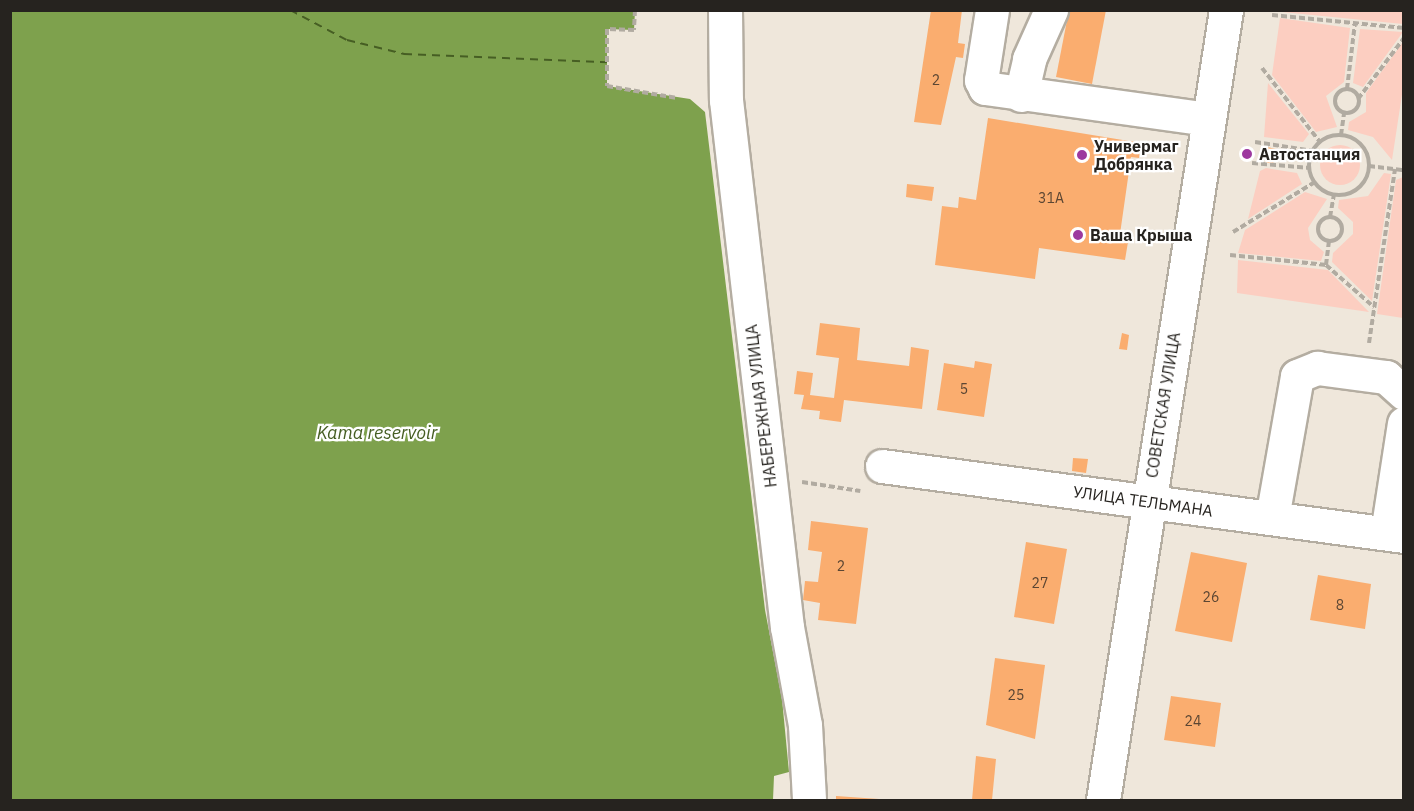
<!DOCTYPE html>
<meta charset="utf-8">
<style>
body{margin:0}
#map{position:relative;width:1414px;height:811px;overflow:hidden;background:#efe7db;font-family:"IBM Plex Sans",sans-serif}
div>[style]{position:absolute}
.green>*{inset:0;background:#fccec1}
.round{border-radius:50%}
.water>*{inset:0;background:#7ea14d}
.ferry>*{height:1.5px;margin-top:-0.75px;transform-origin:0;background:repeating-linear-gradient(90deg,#465e23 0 8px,transparent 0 14px)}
.building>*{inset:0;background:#faad6f}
.path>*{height:4px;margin-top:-2px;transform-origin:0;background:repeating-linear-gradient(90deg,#b1aba1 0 6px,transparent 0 9px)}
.path>.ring{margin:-2px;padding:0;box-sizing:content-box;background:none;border:4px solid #b1aba1;border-radius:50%}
.roads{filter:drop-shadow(2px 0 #b4ada1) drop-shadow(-2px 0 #b4ada1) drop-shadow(0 2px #b4ada1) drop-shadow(0 -2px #b4ada1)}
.minor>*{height:33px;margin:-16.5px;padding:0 16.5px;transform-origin:16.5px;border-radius:16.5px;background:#fff}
.dots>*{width:16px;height:16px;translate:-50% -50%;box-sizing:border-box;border:3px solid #fff;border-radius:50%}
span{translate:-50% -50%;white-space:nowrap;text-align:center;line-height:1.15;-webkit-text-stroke:4.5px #fff;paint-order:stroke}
.number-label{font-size:14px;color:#5b4633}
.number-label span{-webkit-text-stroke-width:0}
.poi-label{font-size:16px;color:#26231f;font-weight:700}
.left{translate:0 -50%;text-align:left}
.street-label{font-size:16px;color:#26231f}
.water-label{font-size:18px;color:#465e23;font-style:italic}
.frame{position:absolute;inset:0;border:12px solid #26231f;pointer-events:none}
</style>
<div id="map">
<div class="green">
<i style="clip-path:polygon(1280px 11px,1403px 11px,1403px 24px,1282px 12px)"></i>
<i style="clip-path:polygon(1280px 18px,1350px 28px,1344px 82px,1326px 96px,1337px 127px,1316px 132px,1272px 75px)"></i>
<i style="clip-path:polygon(1360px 29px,1403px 32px,1363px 87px,1353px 83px)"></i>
<i style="clip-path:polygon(1403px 42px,1403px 88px,1392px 160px,1373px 137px,1348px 130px,1349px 122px,1366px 112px,1366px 93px)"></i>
<i style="clip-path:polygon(1268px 83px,1309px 134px,1303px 142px,1264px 137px)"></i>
<i class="round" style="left:1320px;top:145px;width:40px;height:40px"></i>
<i style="clip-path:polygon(1266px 168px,1297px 173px,1302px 184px,1248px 219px,1260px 171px)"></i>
<i style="clip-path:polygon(1384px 173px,1391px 174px,1372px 301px,1332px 262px,1333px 253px,1353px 234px,1353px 222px,1338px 208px,1339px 200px,1368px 196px)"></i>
<i style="clip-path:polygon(1403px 177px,1404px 177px,1403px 318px,1377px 314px,1396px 180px)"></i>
<i style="clip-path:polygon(1305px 192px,1327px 199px,1308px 228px,1310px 240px,1324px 252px,1321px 261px,1238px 253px,1245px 230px)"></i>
<i style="clip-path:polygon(1238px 260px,1328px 270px,1369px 312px,1237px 293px)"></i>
</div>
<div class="water">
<i style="clip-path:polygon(10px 11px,635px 11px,634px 30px,607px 29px,607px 86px,690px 99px,705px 112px,765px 610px,782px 699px,789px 772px,774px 776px,773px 800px,11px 800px)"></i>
</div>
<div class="ferry">
<i style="left:290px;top:10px;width:64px;rotate:27.8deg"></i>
<i style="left:347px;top:40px;width:59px;rotate:13.8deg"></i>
<i style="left:404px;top:54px;width:203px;rotate:2.3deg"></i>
</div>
<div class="building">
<i style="clip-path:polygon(931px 10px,962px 10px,958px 43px,965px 44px,963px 58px,956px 57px,941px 125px,914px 122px)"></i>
<i style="clip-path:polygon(1069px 10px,1106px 10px,1092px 84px,1056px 77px)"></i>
<i style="clip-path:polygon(988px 118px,1141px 143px,1139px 158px,1131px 157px,1119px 241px,1128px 242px,1125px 260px,1039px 248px,1035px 279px,935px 265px,942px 206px,958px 208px,959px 197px,976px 200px)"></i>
<i style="clip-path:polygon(1267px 147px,1276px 149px,1273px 164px,1265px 162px)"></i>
<i style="clip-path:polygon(907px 184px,934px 187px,932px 201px,906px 197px)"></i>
<i style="clip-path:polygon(820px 323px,860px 328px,857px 360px,909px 366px,911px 347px,929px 350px,922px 409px,844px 400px,841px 422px,819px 419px,820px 411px,801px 409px,804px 395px,794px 394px,797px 371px,813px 373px,810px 395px,834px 398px,839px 358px,816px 355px)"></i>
<i style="clip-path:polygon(1122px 333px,1129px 335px,1127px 350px,1119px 349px)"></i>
<i style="clip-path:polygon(975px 361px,992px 364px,984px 417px,937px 410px,944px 363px,974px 368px)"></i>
<i style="clip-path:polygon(1073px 458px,1088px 459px,1086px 473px,1072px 471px)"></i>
<i style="clip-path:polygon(811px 521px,868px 528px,856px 624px,818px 620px,820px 603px,803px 600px,805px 581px,818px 582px,822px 552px,808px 550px)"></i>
<i style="clip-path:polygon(1026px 542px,1067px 549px,1054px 624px,1014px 617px)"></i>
<i style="clip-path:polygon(1191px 552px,1247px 563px,1232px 642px,1175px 631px)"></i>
<i style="clip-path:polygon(1318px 575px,1371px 584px,1365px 629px,1310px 620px)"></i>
<i style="clip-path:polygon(995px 658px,1045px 665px,1035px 739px,986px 725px)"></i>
<i style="clip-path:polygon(1171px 696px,1221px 703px,1215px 747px,1164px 740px)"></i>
<i style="clip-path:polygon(976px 756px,996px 759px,992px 800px,972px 800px)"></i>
<i style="clip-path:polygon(836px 796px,879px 799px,879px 800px,836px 800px)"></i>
</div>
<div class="path">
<i style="left:635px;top:10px;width:20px;rotate:93deg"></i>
<i style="left:634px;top:30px;width:27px;rotate:-178deg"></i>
<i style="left:607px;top:29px;width:57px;rotate:90deg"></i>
<i style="left:607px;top:86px;width:71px;rotate:9.7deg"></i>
<i style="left:1272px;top:15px;width:133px;rotate:5.6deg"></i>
<i style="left:1262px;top:68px;width:94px;rotate:51.9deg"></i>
<i style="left:1347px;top:89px;width:66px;rotate:-83.1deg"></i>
<i class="ring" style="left:1335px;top:89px;width:20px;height:20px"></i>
<i style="left:1358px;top:99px;width:76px;rotate:-53deg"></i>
<i style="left:1341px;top:135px;width:22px;rotate:-82deg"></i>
<i class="ring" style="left:1309px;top:135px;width:56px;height:56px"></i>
<i style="left:1255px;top:142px;width:59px;rotate:8.8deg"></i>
<i style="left:1252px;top:163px;width:58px;rotate:4.9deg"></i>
<i style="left:1369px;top:166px;width:35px;rotate:7deg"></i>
<i style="left:1330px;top:217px;width:23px;rotate:-80deg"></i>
<i class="ring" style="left:1318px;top:217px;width:20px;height:20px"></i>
<i style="left:1233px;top:232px;width:96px;rotate:-31.4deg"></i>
<i style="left:1230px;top:255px;width:97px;rotate:5.9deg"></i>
<i style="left:1326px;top:265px;width:64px;rotate:41.2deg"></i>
<i style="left:1326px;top:265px;width:24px;rotate:-83deg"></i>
<i style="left:1369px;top:343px;width:176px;rotate:-81.5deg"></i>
<i style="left:802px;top:482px;width:59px;rotate:8.8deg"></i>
</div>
<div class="roads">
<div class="minor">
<i style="left:725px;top:10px;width:90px;rotate:89.4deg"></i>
<i style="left:726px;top:100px;width:531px;rotate:83.4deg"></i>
<i style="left:787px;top:627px;width:100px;rotate:79.6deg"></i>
<i style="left:805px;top:725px;width:75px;rotate:86.9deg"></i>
<i style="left:992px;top:10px;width:71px;rotate:98.9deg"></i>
<i style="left:981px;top:80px;width:9px;rotate:63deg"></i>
<i style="left:985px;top:88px;width:226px;rotate:7.9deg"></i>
<i style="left:1021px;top:95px;width:37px;rotate:-77deg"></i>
<i style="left:1029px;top:59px;width:54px;rotate:-65.8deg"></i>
<i style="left:882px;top:466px;width:527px;rotate:7.64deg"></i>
<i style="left:1272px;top:518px;width:144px;rotate:-80deg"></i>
<i style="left:1297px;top:376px;width:22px;rotate:-22deg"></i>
<i style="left:1317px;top:368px;width:70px;rotate:7.4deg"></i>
<i style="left:1386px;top:377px;width:24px;rotate:42deg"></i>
<i style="left:1387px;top:533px;width:111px;rotate:-81.2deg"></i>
<i style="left:1103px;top:800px;width:800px;rotate:-81.15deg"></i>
</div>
</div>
<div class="dots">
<i style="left:1247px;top:154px;background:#9d399f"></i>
<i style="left:1082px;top:155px;background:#9d399f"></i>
<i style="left:1078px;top:235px;background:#9d399f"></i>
</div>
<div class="number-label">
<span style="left:936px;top:80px">2</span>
<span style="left:1051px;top:198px">31А</span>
<span style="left:964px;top:389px">5</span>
<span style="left:841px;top:566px">2</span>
<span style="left:1040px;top:583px">27</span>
<span style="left:1211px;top:597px">26</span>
<span style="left:1340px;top:605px">8</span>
<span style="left:1016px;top:695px">25</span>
<span style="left:1193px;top:721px">24</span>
</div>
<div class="poi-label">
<span class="left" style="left:1094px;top:155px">Универмаг<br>Добрянка</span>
<span class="left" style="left:1259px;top:154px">Автостанция</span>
<span class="left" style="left:1090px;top:235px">Ваша Крыша</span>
</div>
<div class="street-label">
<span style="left:1163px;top:405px;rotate:-81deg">СОВЕТСКАЯ УЛИЦА</span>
<span style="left:761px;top:406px;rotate:-97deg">НАБЕРЕЖНАЯ УЛИЦА</span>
<span style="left:1143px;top:501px;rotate:8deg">УЛИЦА ТЕЛЬМАНА</span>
</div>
<div class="water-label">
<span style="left:377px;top:433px">Kama reservoir</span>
</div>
<div class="frame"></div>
</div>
